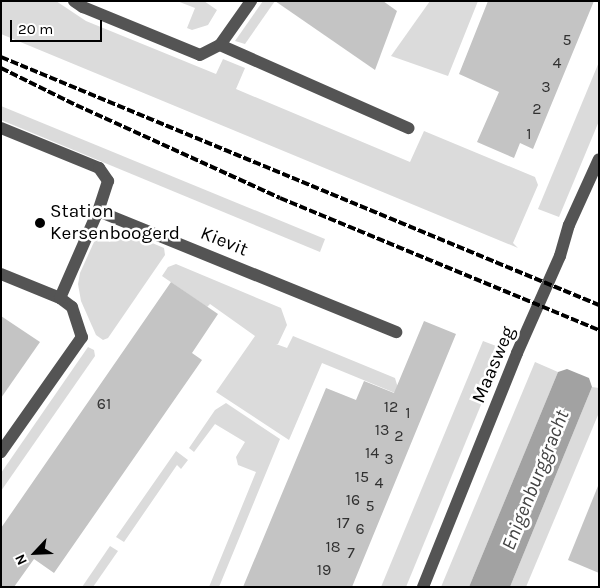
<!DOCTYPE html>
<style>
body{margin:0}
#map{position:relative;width:600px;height:588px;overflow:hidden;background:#fff;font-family:Karla,sans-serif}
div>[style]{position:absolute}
.green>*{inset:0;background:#dbdbdb}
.water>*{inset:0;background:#a2a2a2}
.building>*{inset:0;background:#c4c4c4}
.minor>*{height:12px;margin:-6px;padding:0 6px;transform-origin:6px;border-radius:6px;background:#545454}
.rail>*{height:4px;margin-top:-2px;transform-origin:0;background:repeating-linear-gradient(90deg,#000 0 8px,transparent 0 10.5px)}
.dots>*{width:14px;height:14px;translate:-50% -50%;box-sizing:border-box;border:2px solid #fff;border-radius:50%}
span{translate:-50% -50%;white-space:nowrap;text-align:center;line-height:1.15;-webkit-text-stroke:5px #fff;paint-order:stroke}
.number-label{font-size:16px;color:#313131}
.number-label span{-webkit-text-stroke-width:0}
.poi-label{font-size:19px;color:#000}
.left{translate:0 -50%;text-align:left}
.street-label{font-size:19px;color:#000}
.water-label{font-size:20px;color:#434343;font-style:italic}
.frame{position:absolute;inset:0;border:2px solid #000;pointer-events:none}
.north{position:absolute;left:10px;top:528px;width:50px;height:50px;-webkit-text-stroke:4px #fff;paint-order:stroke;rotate:245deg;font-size:14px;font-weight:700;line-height:20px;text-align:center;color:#000}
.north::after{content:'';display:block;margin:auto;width:18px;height:22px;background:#000;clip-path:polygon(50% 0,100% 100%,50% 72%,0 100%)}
.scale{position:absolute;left:10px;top:20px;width:92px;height:22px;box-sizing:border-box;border:2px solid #000;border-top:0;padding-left:6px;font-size:15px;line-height:18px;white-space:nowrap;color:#000;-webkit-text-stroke:4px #fff;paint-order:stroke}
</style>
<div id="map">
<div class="green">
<i style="clip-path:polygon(1px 1px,56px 1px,86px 21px,216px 74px,223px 59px,245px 68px,236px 89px,410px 162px,424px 131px,535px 177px,538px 185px,513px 243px,518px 248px,1px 34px)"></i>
<i style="clip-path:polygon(177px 1px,204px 1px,217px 10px,208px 25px,192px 30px,187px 28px,195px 8px)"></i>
<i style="clip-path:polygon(263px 1px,275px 1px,245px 44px,235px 41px)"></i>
<i style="clip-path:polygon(430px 1px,478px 1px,448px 76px,391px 56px)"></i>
<i style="clip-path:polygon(599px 62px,599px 121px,559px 217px,538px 209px)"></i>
<i style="clip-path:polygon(1px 106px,325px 239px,320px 252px,1px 120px)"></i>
<i style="clip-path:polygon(110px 230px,126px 232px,164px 248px,165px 255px,108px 338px,103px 340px,96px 335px,81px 301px,78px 284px,80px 273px,94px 242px,100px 235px)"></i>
<i style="clip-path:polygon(176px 264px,281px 308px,287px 325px,278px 344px,276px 344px,287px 348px,293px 336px,395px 378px,398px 388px,395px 393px,322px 363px,289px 440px,216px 392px,255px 336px,210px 304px,207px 307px,162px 276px,168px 267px)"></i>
<i style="clip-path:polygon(483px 341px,504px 349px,406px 587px,381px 587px)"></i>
<i style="clip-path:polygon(88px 347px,94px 350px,95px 356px,1px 491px,1px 473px)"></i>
<i style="clip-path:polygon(535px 362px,558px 372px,469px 587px,441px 587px)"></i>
<i style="clip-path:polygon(592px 387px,599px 388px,598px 415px,568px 487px,526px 587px,510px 587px)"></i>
<i style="clip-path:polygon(226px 403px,280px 439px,219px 587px,209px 587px,256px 472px,238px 465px,236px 457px,245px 442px,215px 424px,194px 452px,189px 448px,215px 410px)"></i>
<i style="clip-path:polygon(176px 451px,188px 460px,181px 469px,177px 465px,124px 542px,116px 537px)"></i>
<i style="clip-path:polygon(110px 546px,118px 551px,93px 587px,82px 587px)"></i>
</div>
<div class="water">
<i style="clip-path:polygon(567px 369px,589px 378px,592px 387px,510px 587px,469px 587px,558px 372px)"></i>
</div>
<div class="building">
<i style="clip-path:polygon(275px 1px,383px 1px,397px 11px,375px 70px)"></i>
<i style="clip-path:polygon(488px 1px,594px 1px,533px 149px,520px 143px,514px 158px,477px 142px,499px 92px,459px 74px)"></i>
<i style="clip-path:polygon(171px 282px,218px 314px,192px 353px,202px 360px,54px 573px,34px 559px,14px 587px,1px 587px,1px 528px)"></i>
<i style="clip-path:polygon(1px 316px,40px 342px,1px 398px)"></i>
<i style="clip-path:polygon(424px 321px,456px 334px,352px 587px,243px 587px,326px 388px,356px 400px,364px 381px,394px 393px)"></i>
<i style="clip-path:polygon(598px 486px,599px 486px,599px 573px,568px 560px)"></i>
</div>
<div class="minor">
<i style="left:74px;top:1px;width:11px;rotate:34deg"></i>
<i style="left:83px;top:7px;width:126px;rotate:22.3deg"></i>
<i style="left:200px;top:55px;width:22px;rotate:-27deg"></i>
<i style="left:220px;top:45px;width:54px;rotate:-54.8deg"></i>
<i style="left:220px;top:45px;width:206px;rotate:23.8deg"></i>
<i style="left:1px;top:128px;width:106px;rotate:22.2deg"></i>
<i style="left:99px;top:168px;width:16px;rotate:55deg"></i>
<i style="left:108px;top:181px;width:32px;rotate:108deg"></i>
<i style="left:1px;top:274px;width:64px;rotate:22.1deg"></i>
<i style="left:60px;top:298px;width:15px;rotate:37deg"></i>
<i style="left:72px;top:307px;width:32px;rotate:72deg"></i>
<i style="left:82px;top:337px;width:141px;rotate:125.2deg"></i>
<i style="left:60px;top:298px;width:95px;rotate:-66.4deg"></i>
<i style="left:98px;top:211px;width:322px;rotate:22.1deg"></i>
<i style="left:423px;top:587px;width:252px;rotate:-68.1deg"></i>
<i style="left:517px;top:353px;width:106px;rotate:-66.1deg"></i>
<i style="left:560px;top:256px;width:32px;rotate:-74deg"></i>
<i style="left:569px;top:225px;width:72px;rotate:-65.6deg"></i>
</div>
<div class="rail">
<i style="left:1px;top:57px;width:647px;rotate:22.52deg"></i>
<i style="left:1px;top:68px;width:84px;rotate:26.3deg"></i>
<i style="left:76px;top:105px;width:224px;rotate:24.5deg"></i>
<i style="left:280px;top:198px;width:345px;rotate:22.5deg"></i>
</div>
<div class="dots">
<i style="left:40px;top:223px;background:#000"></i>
</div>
<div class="number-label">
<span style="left:567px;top:40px">5</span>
<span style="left:557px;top:63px">4</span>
<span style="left:546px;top:87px">3</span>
<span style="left:537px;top:109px">2</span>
<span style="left:529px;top:134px">1</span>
<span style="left:104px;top:404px">61</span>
<span style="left:391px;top:407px">12</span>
<span style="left:408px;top:413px">1</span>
<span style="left:382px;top:430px">13</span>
<span style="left:399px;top:436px">2</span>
<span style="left:372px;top:453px">14</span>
<span style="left:389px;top:459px">3</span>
<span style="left:362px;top:477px">15</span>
<span style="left:379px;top:483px">4</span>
<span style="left:353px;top:500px">16</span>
<span style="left:370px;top:506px">5</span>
<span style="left:343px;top:523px">17</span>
<span style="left:360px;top:529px">6</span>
<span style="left:333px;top:547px">18</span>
<span style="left:351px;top:553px">7</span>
<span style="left:324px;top:570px">19</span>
</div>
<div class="poi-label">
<span class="left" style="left:50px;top:223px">Station<br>Kersenboogerd</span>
</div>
<div class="street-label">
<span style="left:224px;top:242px;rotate:22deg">Kievit</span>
<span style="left:494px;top:365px;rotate:-67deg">Maasweg</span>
</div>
<div class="water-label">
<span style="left:535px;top:480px;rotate:-68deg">Enigenburggracht</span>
</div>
<div class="frame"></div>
<div class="north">N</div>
<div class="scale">20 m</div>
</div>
